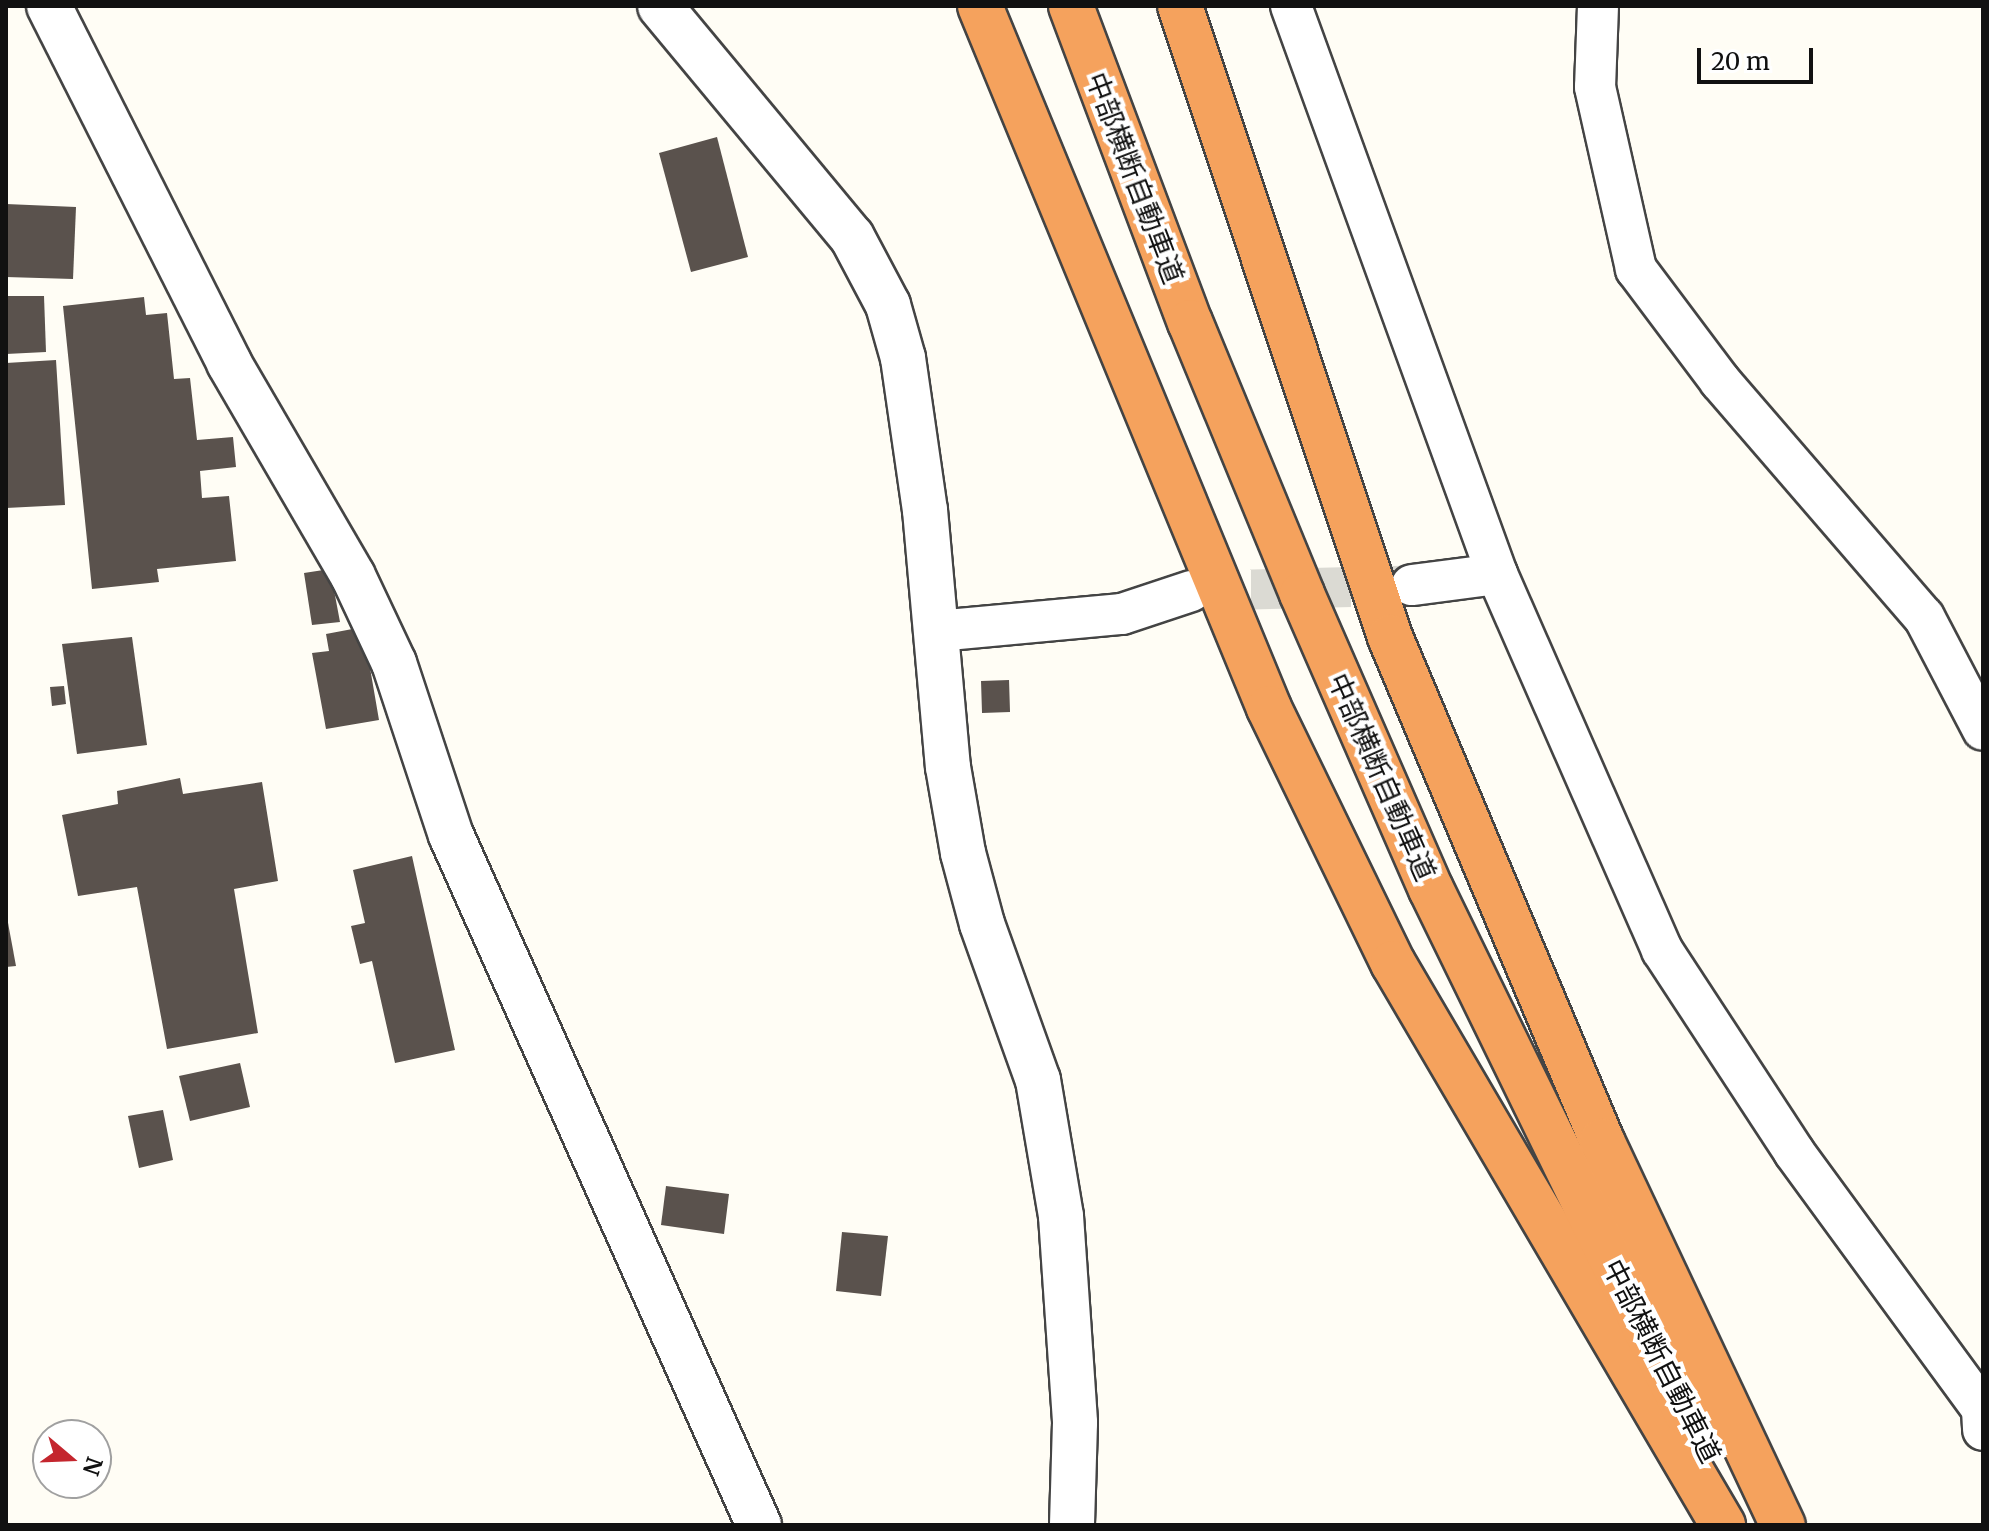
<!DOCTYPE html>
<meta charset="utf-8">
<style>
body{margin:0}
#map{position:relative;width:1989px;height:1531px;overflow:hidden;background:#fffdf5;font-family:Merriweather,"Noto Sans JP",serif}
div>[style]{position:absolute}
.building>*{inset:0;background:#5a524d}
.minor-tunnel>*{height:40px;margin-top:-20px;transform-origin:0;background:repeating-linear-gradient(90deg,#dbdad3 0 40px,transparent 0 60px)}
.roads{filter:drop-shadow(2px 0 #444) drop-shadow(-2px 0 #444) drop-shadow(0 2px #444) drop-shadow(0 -2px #444)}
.minor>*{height:40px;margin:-20px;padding:0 20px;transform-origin:20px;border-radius:20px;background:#fff}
.tertiary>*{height:44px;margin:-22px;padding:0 22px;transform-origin:22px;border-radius:22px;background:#fff}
.motorway>*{height:44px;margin:-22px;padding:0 22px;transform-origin:22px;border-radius:22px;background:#f5a25d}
span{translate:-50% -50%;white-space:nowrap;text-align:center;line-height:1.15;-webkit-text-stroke:8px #fff;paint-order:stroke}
.street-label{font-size:28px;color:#111}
.frame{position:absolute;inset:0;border:8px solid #111;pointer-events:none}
.north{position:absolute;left:32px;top:1419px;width:80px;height:80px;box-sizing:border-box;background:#fff;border:2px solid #a0a0a0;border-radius:50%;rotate:109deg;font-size:22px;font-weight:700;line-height:32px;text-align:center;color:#111}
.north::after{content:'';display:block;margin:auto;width:28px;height:36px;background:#c4262e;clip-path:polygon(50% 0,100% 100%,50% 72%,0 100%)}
.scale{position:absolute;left:1697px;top:48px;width:116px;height:36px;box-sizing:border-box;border:4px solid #111;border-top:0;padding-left:10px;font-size:24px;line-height:28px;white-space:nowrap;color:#111;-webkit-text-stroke:6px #fff;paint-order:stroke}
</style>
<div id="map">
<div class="building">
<i style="clip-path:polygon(717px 137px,748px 257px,691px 272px,659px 153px)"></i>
<i style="clip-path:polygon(6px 204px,76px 207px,73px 279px,6px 277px)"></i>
<i style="clip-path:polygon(6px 296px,44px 296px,46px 352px,6px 354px)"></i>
<i style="clip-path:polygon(144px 297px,146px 315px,167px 313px,174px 379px,190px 378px,197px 440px,233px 437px,236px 467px,200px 471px,202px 498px,229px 496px,236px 561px,157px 569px,159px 582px,92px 589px,63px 306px)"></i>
<i style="clip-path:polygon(56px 360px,65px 505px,6px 508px,6px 363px)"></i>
<i style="clip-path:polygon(330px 569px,340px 622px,312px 625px,304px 573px)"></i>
<i style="clip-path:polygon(363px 627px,379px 720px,326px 729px,312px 653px,329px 651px,326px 634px)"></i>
<i style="clip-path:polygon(132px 637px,147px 745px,77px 754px,62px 644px)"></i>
<i style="clip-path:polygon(1009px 680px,1010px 712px,982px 713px,981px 681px)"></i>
<i style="clip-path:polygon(64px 686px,66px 704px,52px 706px,50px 687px)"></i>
<i style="clip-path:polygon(180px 778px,183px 794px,262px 782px,278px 881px,234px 889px,258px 1033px,167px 1049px,137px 887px,78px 896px,62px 815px,118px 804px,117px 791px)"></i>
<i style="clip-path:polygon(412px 856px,455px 1050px,395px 1063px,372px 961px,360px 964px,351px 926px,365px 923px,353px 870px)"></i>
<i style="clip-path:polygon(6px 912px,16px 966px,6px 967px)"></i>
<i style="clip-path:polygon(240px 1063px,250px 1107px,190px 1121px,179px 1076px)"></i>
<i style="clip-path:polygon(163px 1110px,173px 1160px,139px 1168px,128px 1116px)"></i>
<i style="clip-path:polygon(666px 1186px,729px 1194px,724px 1234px,661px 1225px)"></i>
<i style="clip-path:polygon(842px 1232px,888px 1236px,881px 1296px,836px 1291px)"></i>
</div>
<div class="minor-tunnel">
<i style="left:1191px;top:591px;width:212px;rotate:-1.4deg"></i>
</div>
<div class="roads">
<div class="minor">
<i style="left:1291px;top:6px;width:604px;rotate:70.07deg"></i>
<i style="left:1497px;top:574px;width:86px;rotate:172.6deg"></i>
<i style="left:1598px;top:6px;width:81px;rotate:92.1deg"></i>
<i style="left:1595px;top:87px;width:187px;rotate:77.3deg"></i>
<i style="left:1636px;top:269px;width:140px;rotate:53.1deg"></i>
<i style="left:1720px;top:381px;width:312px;rotate:49.2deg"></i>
<i style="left:1924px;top:617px;width:127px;rotate:62.4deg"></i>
<i style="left:1497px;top:574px;width:411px;rotate:66.3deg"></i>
<i style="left:1662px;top:950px;width:241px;rotate:56.8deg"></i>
<i style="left:1794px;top:1152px;width:318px;rotate:53.8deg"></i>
<i style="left:1982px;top:1409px;width:21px;rotate:87deg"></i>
<i style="left:937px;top:631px;width:186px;rotate:-5.3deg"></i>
<i style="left:1122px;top:614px;width:73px;rotate:-18.4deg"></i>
</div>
<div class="tertiary">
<i style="left:49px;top:6px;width:400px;rotate:63.2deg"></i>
<i style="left:229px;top:363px;width:246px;rotate:59.8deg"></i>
<i style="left:353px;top:576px;width:96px;rotate:64.8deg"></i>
<i style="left:394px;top:663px;width:181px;rotate:71.7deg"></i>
<i style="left:451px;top:835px;width:756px;rotate:65.95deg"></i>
<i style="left:660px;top:6px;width:300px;rotate:50.3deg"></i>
<i style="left:852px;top:237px;width:77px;rotate:62.1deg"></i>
<i style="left:888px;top:305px;width:55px;rotate:74.2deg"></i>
<i style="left:903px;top:358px;width:154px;rotate:81.8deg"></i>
<i style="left:925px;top:510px;width:258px;rotate:84.9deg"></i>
<i style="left:948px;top:767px;width:87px;rotate:80.1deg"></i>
<i style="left:963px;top:853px;width:73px;rotate:75deg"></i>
<i style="left:982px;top:924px;width:166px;rotate:70.3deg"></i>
<i style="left:1038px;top:1080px;width:138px;rotate:80.4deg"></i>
<i style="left:1061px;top:1216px;width:207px;rotate:86.1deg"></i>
<i style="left:1075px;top:1423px;width:102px;rotate:91.7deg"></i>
</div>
<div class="motorway">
<i style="left:980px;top:6px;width:759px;rotate:67.62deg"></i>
<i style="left:1269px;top:708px;width:284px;rotate:64.1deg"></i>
<i style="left:1393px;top:963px;width:652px;rotate:59.58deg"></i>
<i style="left:1071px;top:6px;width:338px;rotate:69.4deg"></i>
<i style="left:1190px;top:322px;width:294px;rotate:67.6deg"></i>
<i style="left:1302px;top:594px;width:322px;rotate:66.4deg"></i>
<i style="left:1431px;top:889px;width:584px;rotate:64.01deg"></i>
<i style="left:1180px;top:6px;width:665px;rotate:71.59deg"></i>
<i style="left:1390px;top:637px;width:547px;rotate:67.19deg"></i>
<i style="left:1602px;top:1141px;width:425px;rotate:64.8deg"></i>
</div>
</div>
<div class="street-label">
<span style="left:1135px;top:178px;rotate:69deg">中部横断自動車道</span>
<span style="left:1382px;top:777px;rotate:66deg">中部横断自動車道</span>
<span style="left:1662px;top:1361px;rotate:63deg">中部横断自動車道</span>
</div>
<div class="frame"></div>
<div class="north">N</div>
<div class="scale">20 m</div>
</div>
